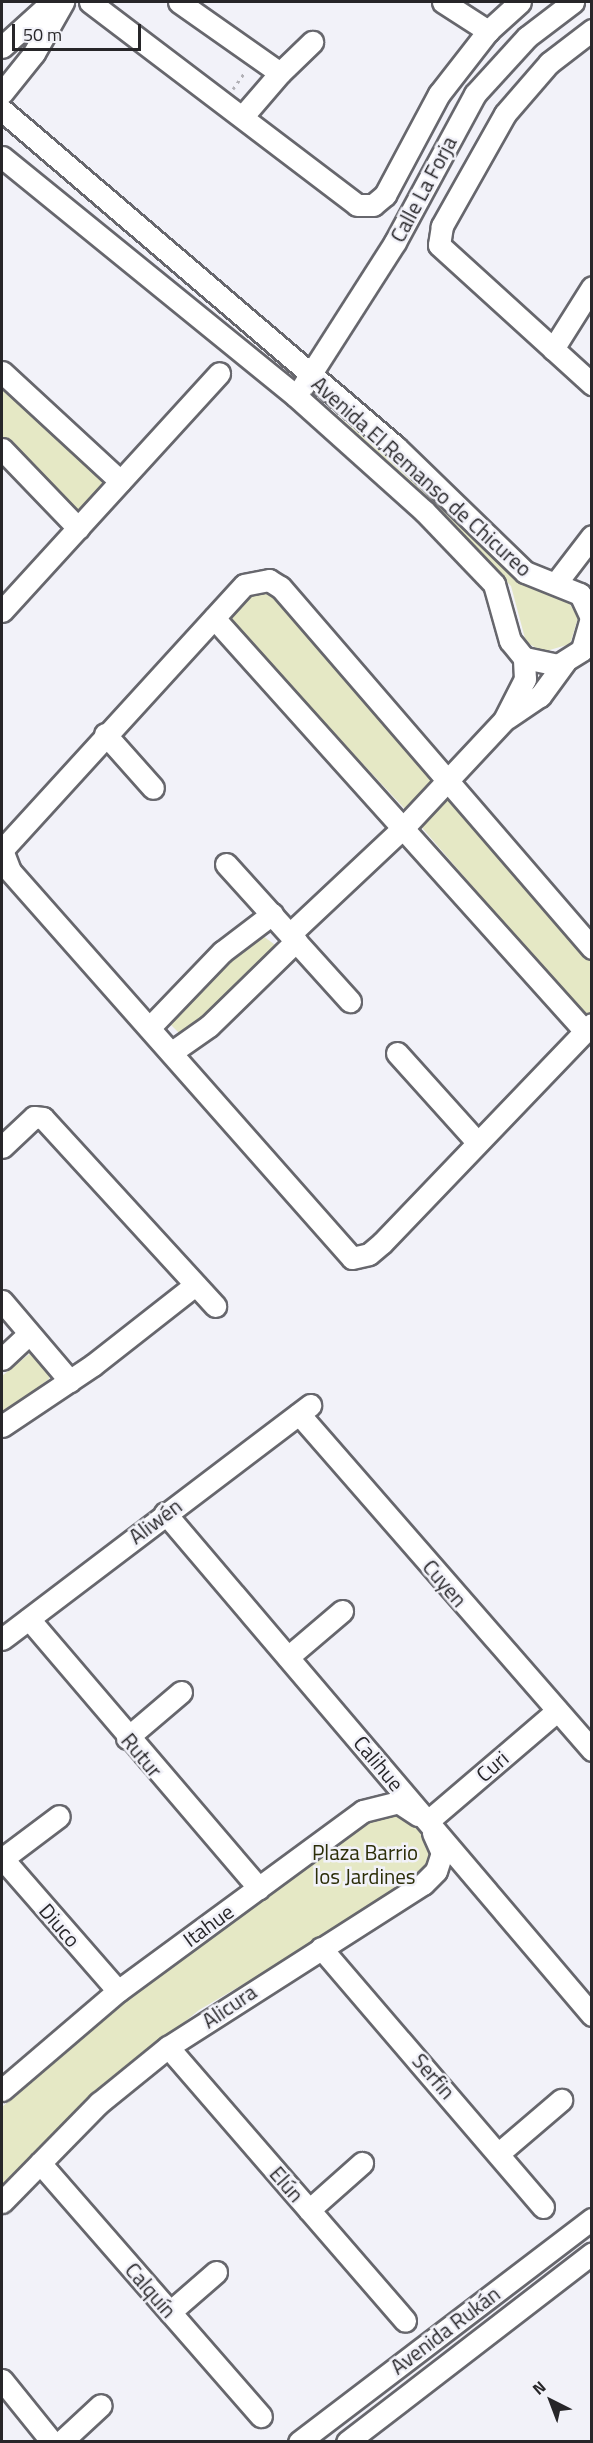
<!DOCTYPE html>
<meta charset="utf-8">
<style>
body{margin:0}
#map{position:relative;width:593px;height:2443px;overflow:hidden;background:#f2f2f9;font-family:"Titillium Web",sans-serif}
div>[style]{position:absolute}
.green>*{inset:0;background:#e5e8c5}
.path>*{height:3px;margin-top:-1.5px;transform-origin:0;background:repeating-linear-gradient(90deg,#b1b0b6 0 3px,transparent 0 7.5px)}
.roads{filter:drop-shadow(2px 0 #67676d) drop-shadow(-2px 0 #67676d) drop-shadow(0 2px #67676d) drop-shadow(0 -2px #67676d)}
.minor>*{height:21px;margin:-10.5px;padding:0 10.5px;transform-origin:10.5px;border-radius:10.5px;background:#fff}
span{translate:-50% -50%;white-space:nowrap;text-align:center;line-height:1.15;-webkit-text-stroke:5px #f2f2f9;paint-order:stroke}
.street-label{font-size:21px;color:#272629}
.park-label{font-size:21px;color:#2c2e08}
.frame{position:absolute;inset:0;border:3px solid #272629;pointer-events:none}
.north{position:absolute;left:521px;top:2371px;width:60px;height:60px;-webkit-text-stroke:4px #f2f2f9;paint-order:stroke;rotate:318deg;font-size:16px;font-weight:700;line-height:24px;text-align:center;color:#272629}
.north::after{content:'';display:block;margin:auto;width:21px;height:27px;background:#272629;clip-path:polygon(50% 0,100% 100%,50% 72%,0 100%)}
.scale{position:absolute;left:12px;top:24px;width:129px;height:27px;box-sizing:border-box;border:3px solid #272629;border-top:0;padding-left:8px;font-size:18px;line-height:21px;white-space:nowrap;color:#272629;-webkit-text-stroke:4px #f2f2f9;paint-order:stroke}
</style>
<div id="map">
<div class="green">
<i style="clip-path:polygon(2px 383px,106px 482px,77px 511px,2px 436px)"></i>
<i style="clip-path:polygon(319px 401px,420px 481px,525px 585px,568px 601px,578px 618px,570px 644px,543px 652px,526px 642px,511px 586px,412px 483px)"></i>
<i style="clip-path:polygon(271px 588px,591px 956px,591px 1014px,586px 1019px,418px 823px,223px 614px,244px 594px)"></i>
<i style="clip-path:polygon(263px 936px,278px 947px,182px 1036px,170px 1024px,185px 998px,225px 956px)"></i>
<i style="clip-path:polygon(33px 1351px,51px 1372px,49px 1379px,2px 1415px,2px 1376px)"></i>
<i style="clip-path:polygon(408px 1810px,429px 1835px,428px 1862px,390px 1899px,199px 2010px,87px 2103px,2px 2194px,2px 2107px,215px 1920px,363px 1815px)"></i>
</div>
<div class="path">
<i style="left:233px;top:89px;width:21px;rotate:-55deg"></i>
</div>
<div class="roads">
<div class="minor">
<i style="left:90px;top:2px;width:335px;rotate:37.2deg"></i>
<i style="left:357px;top:205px;width:16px"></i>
<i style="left:373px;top:205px;width:16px;rotate:-40deg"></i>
<i style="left:385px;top:195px;width:115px;rotate:-61.9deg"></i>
<i style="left:439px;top:94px;width:80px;rotate:-52.1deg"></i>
<i style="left:488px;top:31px;width:43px;rotate:-42.2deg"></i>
<i style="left:179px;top:2px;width:123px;rotate:35.1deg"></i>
<i style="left:280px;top:73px;width:57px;rotate:130.7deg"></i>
<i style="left:443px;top:2px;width:54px;rotate:32.8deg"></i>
<i style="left:592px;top:30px;width:54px;rotate:142.5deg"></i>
<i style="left:549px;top:63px;width:67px;rotate:130.8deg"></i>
<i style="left:505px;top:114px;width:129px;rotate:119.4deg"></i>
<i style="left:442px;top:226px;width:19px;rotate:99deg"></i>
<i style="left:439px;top:245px;width:207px;rotate:42.3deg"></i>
<i style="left:2px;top:47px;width:67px;rotate:-42deg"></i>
<i style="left:280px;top:73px;width:45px;rotate:-44.1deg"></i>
<i style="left:2px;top:93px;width:51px;rotate:-51.3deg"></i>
<i style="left:34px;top:53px;width:59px;rotate:-60.4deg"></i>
<i style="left:2px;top:110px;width:518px;rotate:40.54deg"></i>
<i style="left:396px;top:447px;width:180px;rotate:44.1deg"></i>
<i style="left:525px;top:572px;width:59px;rotate:21.8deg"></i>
<i style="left:580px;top:594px;width:26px;rotate:65deg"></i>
<i style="left:591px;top:618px;width:33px;rotate:106deg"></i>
<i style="left:582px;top:650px;width:28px;rotate:148deg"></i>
<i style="left:558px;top:665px;width:35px;rotate:-168deg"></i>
<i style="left:524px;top:658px;width:22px;rotate:-129deg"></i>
<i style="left:510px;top:641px;width:59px;rotate:-105.7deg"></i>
<i style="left:494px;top:584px;width:101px;rotate:-133.8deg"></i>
<i style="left:424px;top:511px;width:172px;rotate:-138.1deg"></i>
<i style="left:296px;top:396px;width:379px;rotate:-140.9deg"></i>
<i style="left:553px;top:349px;width:73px;rotate:-57.8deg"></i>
<i style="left:2px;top:372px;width:161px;rotate:42.7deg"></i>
<i style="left:303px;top:386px;width:171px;rotate:-57.4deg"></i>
<i style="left:395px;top:242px;width:168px;rotate:-61.6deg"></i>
<i style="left:475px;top:94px;width:77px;rotate:-47.6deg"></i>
<i style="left:527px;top:37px;width:58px;rotate:-37.3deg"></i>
<i style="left:2px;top:449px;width:110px;rotate:46.1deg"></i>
<i style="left:556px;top:583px;width:59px;rotate:-52.5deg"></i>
<i style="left:2px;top:611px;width:322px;rotate:-47.6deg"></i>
<i style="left:214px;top:618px;width:555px;rotate:48.07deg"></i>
<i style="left:507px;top:718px;width:40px;rotate:-34deg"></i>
<i style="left:540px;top:696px;width:42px;rotate:-53.7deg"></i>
<i style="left:105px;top:734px;width:72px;rotate:48.4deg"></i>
<i style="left:226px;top:864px;width:185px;rotate:47.9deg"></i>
<i style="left:290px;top:934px;width:156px;rotate:-43.2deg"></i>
<i style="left:404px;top:827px;width:146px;rotate:-46.9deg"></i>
<i style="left:504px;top:720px;width:46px;rotate:-62.9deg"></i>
<i style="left:525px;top:679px;width:21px;rotate:-93deg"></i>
<i style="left:592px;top:948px;width:477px;rotate:-130.8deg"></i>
<i style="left:280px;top:587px;width:13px;rotate:-148deg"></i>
<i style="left:269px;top:580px;width:25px;rotate:169deg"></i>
<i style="left:244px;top:585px;width:359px;rotate:132.4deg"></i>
<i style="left:2px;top:850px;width:22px;rotate:69deg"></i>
<i style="left:10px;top:871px;width:516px;rotate:48.53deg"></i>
<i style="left:352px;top:1258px;width:17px;rotate:-13deg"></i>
<i style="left:369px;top:1254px;width:17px;rotate:-40deg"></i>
<i style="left:382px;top:1243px;width:303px;rotate:-46.2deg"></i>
<i style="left:150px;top:1027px;width:104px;rotate:-46.2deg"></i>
<i style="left:222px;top:952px;width:63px;rotate:-37.2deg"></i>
<i style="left:172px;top:1052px;width:45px;rotate:-35.1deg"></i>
<i style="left:209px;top:1026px;width:122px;rotate:-44.3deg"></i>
<i style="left:397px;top:1053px;width:120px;rotate:48deg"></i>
<i style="left:2px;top:1147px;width:44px;rotate:-43.2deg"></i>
<i style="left:34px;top:1117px;width:9px;rotate:6deg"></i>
<i style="left:43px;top:1118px;width:255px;rotate:47.5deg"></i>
<i style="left:2px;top:1301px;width:105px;rotate:49.6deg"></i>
<i style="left:2px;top:1359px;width:37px;rotate:-43deg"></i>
<i style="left:299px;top:1414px;width:446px;rotate:48.9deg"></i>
<i style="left:2px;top:1426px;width:110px;rotate:-33.8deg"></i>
<i style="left:93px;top:1365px;width:130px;rotate:-38.1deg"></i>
<i style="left:165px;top:1513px;width:659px;rotate:49.62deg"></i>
<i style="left:29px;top:1619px;width:354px;rotate:49.5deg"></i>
<i style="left:2px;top:1639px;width:387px;rotate:-37.2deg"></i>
<i style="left:288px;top:1657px;width:71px;rotate:-40.4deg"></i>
<i style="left:127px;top:1738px;width:71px;rotate:-40.4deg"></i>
<i style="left:428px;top:1821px;width:170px;rotate:-40.5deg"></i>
<i style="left:2px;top:1858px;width:176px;rotate:48.9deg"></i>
<i style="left:2px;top:1859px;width:71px;rotate:-37deg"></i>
<i style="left:321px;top:1948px;width:341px;rotate:49.4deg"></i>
<i style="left:168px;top:2047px;width:362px;rotate:49.1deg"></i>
<i style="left:2px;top:2090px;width:153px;rotate:-40.5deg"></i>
<i style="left:118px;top:1991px;width:304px;rotate:-36.3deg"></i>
<i style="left:363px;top:1811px;width:36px;rotate:-14deg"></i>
<i style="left:398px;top:1802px;width:24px;rotate:33deg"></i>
<i style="left:499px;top:2153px;width:82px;rotate:-40.5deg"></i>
<i style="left:40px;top:2163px;width:336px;rotate:48.9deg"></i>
<i style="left:2px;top:2202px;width:139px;rotate:-45.6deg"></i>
<i style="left:99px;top:2103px;width:89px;rotate:-39.1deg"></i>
<i style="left:168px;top:2047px;width:303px;rotate:-32.6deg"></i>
<i style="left:423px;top:1884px;width:18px;rotate:-45deg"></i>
<i style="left:436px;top:1871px;width:19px;rotate:-72deg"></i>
<i style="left:442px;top:1853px;width:22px;rotate:-114deg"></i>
<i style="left:309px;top:2210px;width:71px;rotate:-41.6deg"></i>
<i style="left:170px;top:2312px;width:61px;rotate:-41deg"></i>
<i style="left:2px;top:2380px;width:80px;rotate:51.1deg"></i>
<i style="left:61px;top:2442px;width:54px;rotate:-42.8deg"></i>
<i style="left:299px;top:2442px;width:368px;rotate:-37.3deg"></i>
<i style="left:347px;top:2442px;width:309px;rotate:-37.6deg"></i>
</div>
</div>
<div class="street-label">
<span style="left:423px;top:189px;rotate:-62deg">Calle La Forja</span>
<span style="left:422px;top:476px;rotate:42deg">Avenida El Remanso de Chicureo</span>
<span style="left:155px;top:1521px;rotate:-37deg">Aliwén</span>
<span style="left:445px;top:1583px;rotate:49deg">Cuyen</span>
<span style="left:142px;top:1755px;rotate:50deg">Rutur</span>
<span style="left:379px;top:1763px;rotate:50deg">Calihue</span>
<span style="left:492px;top:1766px;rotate:-41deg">Curi</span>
<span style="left:60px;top:1925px;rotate:49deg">Diuco</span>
<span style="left:208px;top:1925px;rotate:-36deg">Itahue</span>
<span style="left:229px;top:2006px;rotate:-34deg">Alicura</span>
<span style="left:434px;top:2076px;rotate:49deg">Serfin</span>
<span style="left:287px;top:2184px;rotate:49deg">Elún</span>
<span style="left:151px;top:2290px;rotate:49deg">Calquín</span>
<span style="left:445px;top:2330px;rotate:-37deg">Avenida Rukán</span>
</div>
<div class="park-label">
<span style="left:365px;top:1864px">Plaza Barrio<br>los Jardines</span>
</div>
<div class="frame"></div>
<div class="north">N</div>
<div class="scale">50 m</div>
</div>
